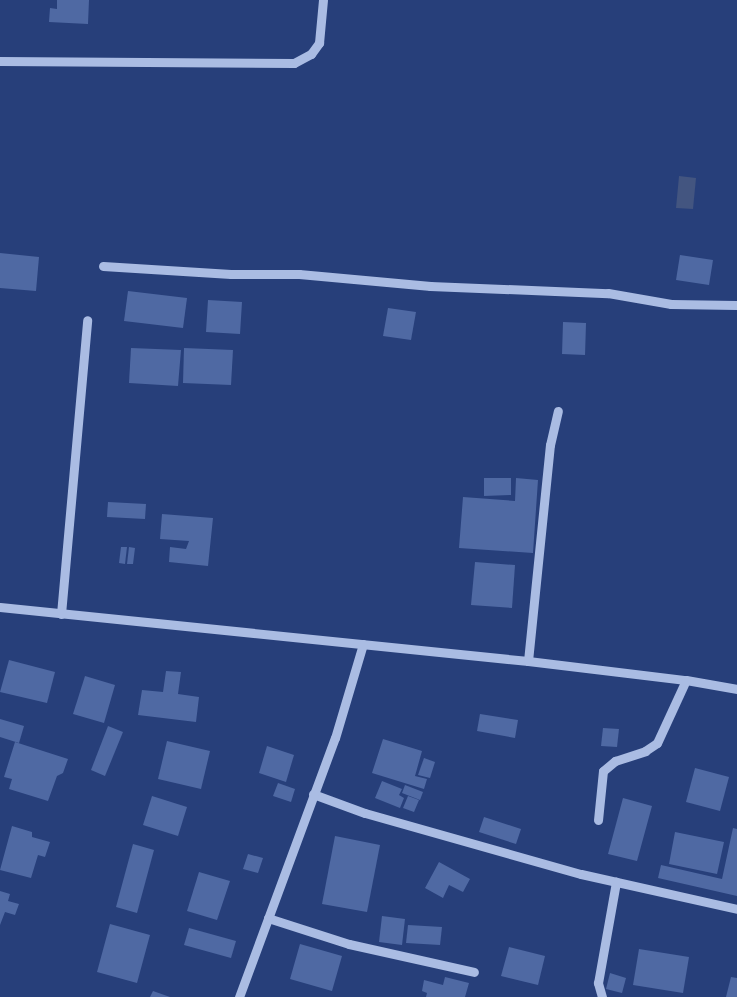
<!DOCTYPE html>
<style>
body{margin:0}
#map{position:relative;width:737px;height:997px;overflow:hidden;background:#273f7a;font-family:Inter,sans-serif}
div>[style]{position:absolute}
.water>*{inset:0;background:#435580}
.building>*{inset:0;background:#4f69a3}
.minor>*{height:9px;margin:-4.5px;padding:0 4.5px;transform-origin:4.5px;border-radius:4.5px;background:#aabce3}
span{translate:-50% -50%;white-space:nowrap;text-align:center;line-height:1.15;-webkit-text-stroke:4px #273f7a;paint-order:stroke}
</style>
<div id="map">
<div class="water">
<i style="clip-path:polygon(679px 176px,696px 178px,693px 209px,676px 208px)"></i>
</div>
<div class="building">
<i style="clip-path:polygon(57px 0,89px 0,88px 24px,49px 22px,50px 8px,57px 9px)"></i>
<i style="clip-path:polygon(0 253px,39px 257px,36px 291px,0 288px)"></i>
<i style="clip-path:polygon(680px 255px,713px 260px,709px 285px,676px 280px)"></i>
<i style="clip-path:polygon(128px 291px,187px 298px,183px 328px,124px 321px)"></i>
<i style="clip-path:polygon(208px 300px,242px 302px,240px 334px,206px 332px)"></i>
<i style="clip-path:polygon(388px 308px,416px 312px,411px 340px,383px 336px)"></i>
<i style="clip-path:polygon(563px 322px,586px 323px,585px 355px,562px 354px)"></i>
<i style="clip-path:polygon(131px 348px,181px 350px,178px 386px,129px 383px)"></i>
<i style="clip-path:polygon(184px 348px,233px 350px,231px 385px,183px 383px)"></i>
<i style="clip-path:polygon(484px 478px,511px 478px,511px 495px,484px 496px)"></i>
<i style="clip-path:polygon(516px 478px,538px 480px,533px 553px,459px 548px,463px 497px,515px 501px)"></i>
<i style="clip-path:polygon(108px 502px,146px 504px,145px 519px,107px 517px)"></i>
<i style="clip-path:polygon(162px 514px,213px 518px,208px 566px,169px 562px,170px 547px,186px 549px,189px 541px,160px 539px)"></i>
<i style="clip-path:polygon(121px 547px,127px 547px,125px 564px,119px 563px)"></i>
<i style="clip-path:polygon(129px 547px,135px 548px,133px 564px,127px 564px)"></i>
<i style="clip-path:polygon(475px 562px,515px 565px,512px 608px,471px 605px)"></i>
<i style="clip-path:polygon(9px 660px,55px 672px,47px 703px,0 692px)"></i>
<i style="clip-path:polygon(166px 671px,181px 672px,178px 694px,199px 697px,196px 722px,138px 715px,142px 690px,163px 692px)"></i>
<i style="clip-path:polygon(85px 676px,115px 685px,104px 723px,73px 714px)"></i>
<i style="clip-path:polygon(480px 714px,518px 720px,515px 738px,477px 731px)"></i>
<i style="clip-path:polygon(0 719px,24px 726px,19px 743px,0 737px)"></i>
<i style="clip-path:polygon(108px 726px,123px 732px,105px 776px,91px 770px)"></i>
<i style="clip-path:polygon(603px 728px,619px 729px,617px 747px,601px 746px)"></i>
<i style="clip-path:polygon(383px 739px,422px 751px,415px 776px,427px 779px,424px 789px,372px 773px)"></i>
<i style="clip-path:polygon(167px 741px,210px 751px,201px 789px,158px 779px)"></i>
<i style="clip-path:polygon(15px 742px,68px 759px,63px 773px,57px 776px,48px 801px,9px 789px,12px 779px,4px 777px)"></i>
<i style="clip-path:polygon(267px 746px,294px 755px,286px 782px,259px 773px)"></i>
<i style="clip-path:polygon(424px 758px,435px 762px,430px 778px,418px 775px)"></i>
<i style="clip-path:polygon(695px 768px,729px 777px,720px 811px,686px 802px)"></i>
<i style="clip-path:polygon(382px 781px,402px 789px,399px 795px,404px 798px,400px 808px,375px 798px)"></i>
<i style="clip-path:polygon(278px 783px,295px 789px,291px 802px,273px 796px)"></i>
<i style="clip-path:polygon(405px 785px,423px 792px,420px 800px,402px 793px)"></i>
<i style="clip-path:polygon(152px 796px,187px 807px,178px 836px,143px 825px)"></i>
<i style="clip-path:polygon(408px 796px,419px 800px,414px 812px,403px 808px)"></i>
<i style="clip-path:polygon(623px 798px,652px 806px,637px 861px,608px 854px)"></i>
<i style="clip-path:polygon(484px 817px,521px 829px,516px 844px,479px 832px)"></i>
<i style="clip-path:polygon(12px 826px,32px 832px,32px 837px,50px 842px,45px 857px,38px 855px,31px 878px,0 870px)"></i>
<i style="clip-path:polygon(733px 828px,737px 829px,737px 896px,658px 878px,661px 865px,722px 879px)"></i>
<i style="clip-path:polygon(675px 832px,724px 842px,717px 874px,669px 864px)"></i>
<i style="clip-path:polygon(335px 836px,380px 845px,367px 912px,322px 904px)"></i>
<i style="clip-path:polygon(133px 844px,154px 850px,137px 913px,116px 907px)"></i>
<i style="clip-path:polygon(248px 854px,263px 858px,258px 873px,243px 869px)"></i>
<i style="clip-path:polygon(439px 862px,470px 879px,463px 892px,449px 885px,443px 898px,425px 888px)"></i>
<i style="clip-path:polygon(199px 872px,230px 881px,217px 920px,187px 911px)"></i>
<i style="clip-path:polygon(0 891px,10px 894px,8px 901px,19px 904px,15px 915px,5px 912px,0 925px)"></i>
<i style="clip-path:polygon(382px 916px,405px 919px,402px 945px,379px 942px)"></i>
<i style="clip-path:polygon(110px 924px,150px 935px,137px 983px,97px 972px)"></i>
<i style="clip-path:polygon(408px 925px,442px 927px,440px 945px,406px 943px)"></i>
<i style="clip-path:polygon(189px 928px,236px 941px,231px 958px,184px 945px)"></i>
<i style="clip-path:polygon(300px 944px,342px 956px,332px 991px,290px 979px)"></i>
<i style="clip-path:polygon(509px 947px,545px 956px,538px 985px,501px 976px)"></i>
<i style="clip-path:polygon(639px 949px,689px 957px,683px 993px,633px 985px)"></i>
<i style="clip-path:polygon(610px 973px,626px 978px,622px 993px,606px 989px)"></i>
<i style="clip-path:polygon(445px 977px,469px 983px,465px 997px,426px 997px,427px 993px,422px 991px,424px 980px,443px 985px)"></i>
<i style="clip-path:polygon(731px 977px,737px 978px,737px 997px,726px 997px)"></i>
<i style="clip-path:polygon(153px 991px,170px 997px,150px 997px)"></i>
</div>
<div class="minor">
<i style="left:0;top:61px;width:294px;rotate:0.4deg"></i>
<i style="left:294px;top:63px;width:19px;rotate:-28deg"></i>
<i style="left:311px;top:54px;width:14px;rotate:-54deg"></i>
<i style="left:319px;top:43px;width:43px;rotate:-84.7deg"></i>
<i style="left:103px;top:266px;width:128px;rotate:3.6deg"></i>
<i style="left:231px;top:274px;width:68px"></i>
<i style="left:299px;top:274px;width:132px;rotate:5.2deg"></i>
<i style="left:430px;top:286px;width:178px;rotate:2.3deg"></i>
<i style="left:608px;top:293px;width:64px;rotate:9.9deg"></i>
<i style="left:671px;top:304px;width:66px;rotate:0.9deg"></i>
<i style="left:0;top:607px;width:531px;rotate:5.84deg"></i>
<i style="left:528px;top:661px;width:159px;rotate:6.9deg"></i>
<i style="left:686px;top:680px;width:52px;rotate:10deg"></i>
<i style="left:61px;top:614px;width:295px;rotate:-84.9deg"></i>
<i style="left:528px;top:661px;width:217px;rotate:-84.2deg"></i>
<i style="left:550px;top:445px;width:35px;rotate:-77deg"></i>
<i style="left:313px;top:794px;width:55px;rotate:20.1deg"></i>
<i style="left:365px;top:813px;width:224px;rotate:15.8deg"></i>
<i style="left:581px;top:874px;width:160px;rotate:12.6deg"></i>
<i style="left:598px;top:820px;width:49px;rotate:-84.2deg"></i>
<i style="left:603px;top:771px;width:16px;rotate:-40deg"></i>
<i style="left:615px;top:761px;width:32px;rotate:-18deg"></i>
<i style="left:645px;top:751px;width:14px;rotate:-34deg"></i>
<i style="left:657px;top:743px;width:69px;rotate:-65.3deg"></i>
<i style="left:268px;top:918px;width:85px;rotate:17.8deg"></i>
<i style="left:349px;top:944px;width:128px;rotate:12.6deg"></i>
<i style="left:239px;top:997px;width:276px;rotate:-69.7deg"></i>
<i style="left:335px;top:738px;width:98px;rotate:-73.4deg"></i>
<i style="left:602px;top:997px;width:15px;rotate:-106deg"></i>
<i style="left:598px;top:983px;width:103px;rotate:-79.9deg"></i>
</div>
</div>
